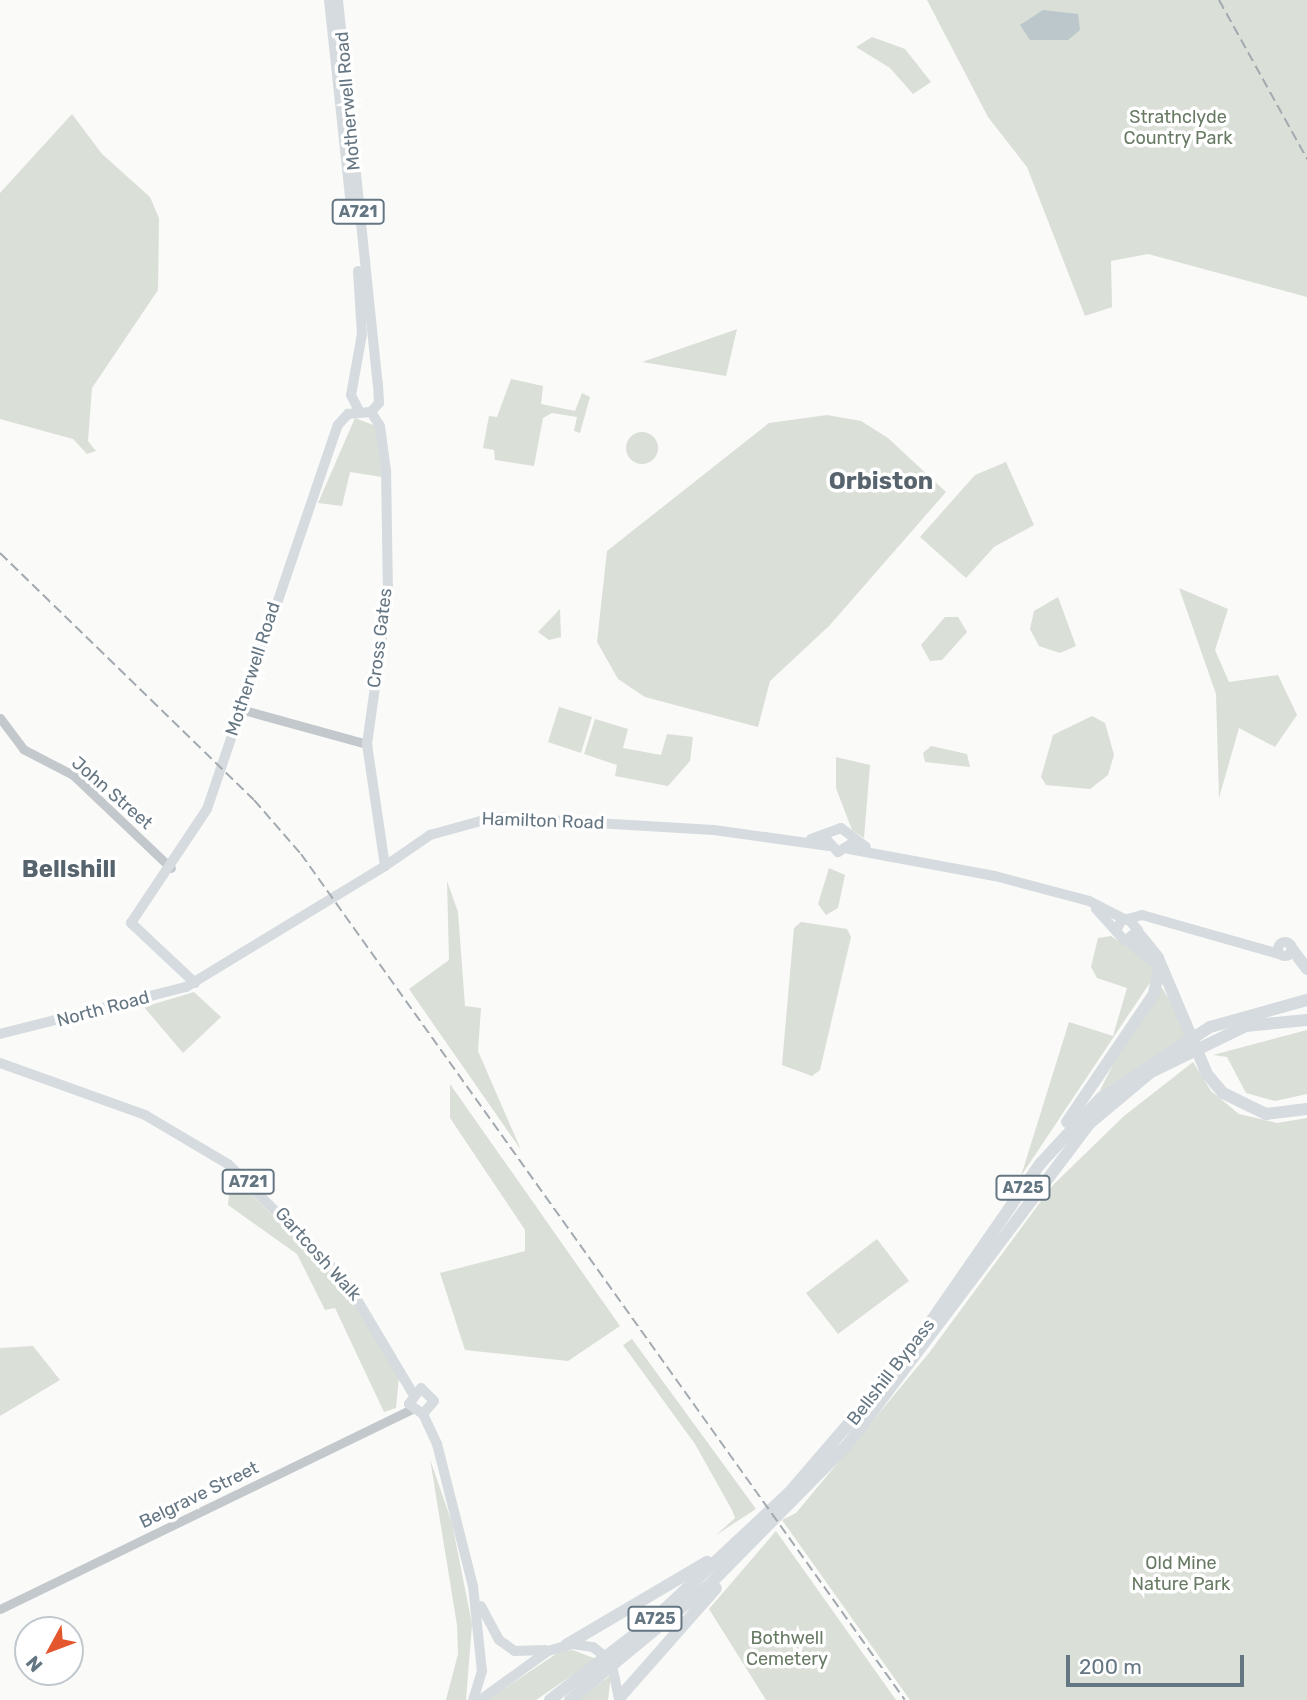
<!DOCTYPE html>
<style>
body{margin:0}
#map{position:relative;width:1307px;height:1700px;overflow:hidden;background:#fafaf8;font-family:Rubik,sans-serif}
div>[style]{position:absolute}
.green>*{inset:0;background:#dadfd7}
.round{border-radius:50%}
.water>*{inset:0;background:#bbc7cb}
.tertiary>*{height:9px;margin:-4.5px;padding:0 4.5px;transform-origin:4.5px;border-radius:4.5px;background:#c3c8cc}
.secondary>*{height:10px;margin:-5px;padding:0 5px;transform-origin:5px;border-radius:5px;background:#d6dbdf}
.secondary>.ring{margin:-5px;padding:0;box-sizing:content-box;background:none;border:10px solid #d6dbdf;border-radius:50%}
.primary>*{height:10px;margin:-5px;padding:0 5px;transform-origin:5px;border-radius:5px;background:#d6dbdf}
.trunk>*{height:12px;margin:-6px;padding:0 6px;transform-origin:6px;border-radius:6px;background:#d6dbdf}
.rail>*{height:2px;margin-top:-1px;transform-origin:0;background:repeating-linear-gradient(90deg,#a2aab0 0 10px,transparent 0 15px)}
span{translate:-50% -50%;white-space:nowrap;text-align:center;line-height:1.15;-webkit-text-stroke:7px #fff;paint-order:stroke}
.shield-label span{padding:2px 5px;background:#fff;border:2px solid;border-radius:5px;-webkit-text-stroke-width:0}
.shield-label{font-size:16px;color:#657683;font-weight:700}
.street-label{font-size:18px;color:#657683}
.park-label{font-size:18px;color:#687a64}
.district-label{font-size:24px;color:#57646e;font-weight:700}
.north{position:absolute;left:14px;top:1616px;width:70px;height:70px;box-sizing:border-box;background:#fff;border:2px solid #c1c8cd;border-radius:50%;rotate:229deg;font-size:19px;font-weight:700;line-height:28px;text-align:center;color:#657683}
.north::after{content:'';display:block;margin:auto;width:24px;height:32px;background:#e4572e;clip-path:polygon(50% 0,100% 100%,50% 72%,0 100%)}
.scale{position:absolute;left:1066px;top:1655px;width:178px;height:32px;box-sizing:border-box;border:4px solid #657683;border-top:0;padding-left:9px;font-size:21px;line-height:24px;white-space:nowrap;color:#657683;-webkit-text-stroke:5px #fff;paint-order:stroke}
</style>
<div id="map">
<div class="green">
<i style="clip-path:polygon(927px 0,1307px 0,1307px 297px,1148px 254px,1111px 261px,1112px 307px,1085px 316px,1027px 167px,988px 117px)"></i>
<i style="clip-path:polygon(872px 37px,905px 49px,931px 82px,913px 94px,890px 68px,856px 47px)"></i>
<i style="clip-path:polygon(72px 114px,102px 154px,150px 197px,159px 218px,158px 290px,92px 388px,88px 441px,96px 451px,87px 454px,73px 439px,0 419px,0 193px)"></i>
<i style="clip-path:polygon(737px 329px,726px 376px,642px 362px,726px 333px)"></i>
<i style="clip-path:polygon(511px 379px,543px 386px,541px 404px,575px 411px,582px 393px,590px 397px,580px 433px,574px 431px,577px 417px,552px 413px,543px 418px,534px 466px,495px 460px,494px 450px,483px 448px,489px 416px,497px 417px)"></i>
<i style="clip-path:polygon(827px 415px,861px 421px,888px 438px,946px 492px,829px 626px,770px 681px,758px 727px,645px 697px,618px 679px,597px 642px,607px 551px,769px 423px)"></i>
<i style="clip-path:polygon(355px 418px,376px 426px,382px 477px,350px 472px,342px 506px,318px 503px)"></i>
<i class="round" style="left:626px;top:432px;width:32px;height:32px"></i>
<i style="clip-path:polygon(1006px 462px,1034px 525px,994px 547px,966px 578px,920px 537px,975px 475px)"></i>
<i style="clip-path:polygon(1179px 588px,1228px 609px,1215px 650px,1229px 682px,1278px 675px,1297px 715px,1275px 747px,1239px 728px,1219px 798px,1216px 694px)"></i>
<i style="clip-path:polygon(1058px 597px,1076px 646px,1060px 653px,1039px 646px,1030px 629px,1034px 611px)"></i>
<i style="clip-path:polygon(560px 609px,561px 637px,549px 640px,538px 632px)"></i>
<i style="clip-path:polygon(945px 617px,958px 617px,967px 632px,942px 660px,930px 661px,921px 645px)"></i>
<i style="clip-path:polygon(559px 707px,592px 717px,581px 753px,548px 742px)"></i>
<i style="clip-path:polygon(1092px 716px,1105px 723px,1114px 755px,1108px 775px,1090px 789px,1046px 785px,1041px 777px,1053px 735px)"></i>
<i style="clip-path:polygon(595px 719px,628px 729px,623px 748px,661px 755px,667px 734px,693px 737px,690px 761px,668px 786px,615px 776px,617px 765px,584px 754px)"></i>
<i style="clip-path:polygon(931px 746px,967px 754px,970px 767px,925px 762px,923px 753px)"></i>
<i style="clip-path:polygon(836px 757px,870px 765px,864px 838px,852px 830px,836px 788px)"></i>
<i style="clip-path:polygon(829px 868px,845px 875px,838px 908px,826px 915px,818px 904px)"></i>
<i style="clip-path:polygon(447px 881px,458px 912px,465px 1006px,481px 1008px,478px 1051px,521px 1150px,409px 989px,449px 960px)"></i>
<i style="clip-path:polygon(801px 922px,847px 929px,851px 937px,820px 1070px,812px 1076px,782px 1065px,794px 928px)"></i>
<i style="clip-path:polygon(1111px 936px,1159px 969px,1021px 1176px,1069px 1022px,1113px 1036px,1127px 988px,1097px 978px,1091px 967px,1098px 938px)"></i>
<i style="clip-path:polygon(1157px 980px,1191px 1034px,1099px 1092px)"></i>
<i style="clip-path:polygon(194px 992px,221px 1017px,183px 1053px,144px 1007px)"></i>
<i style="clip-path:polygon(1307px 1030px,1307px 1094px,1275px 1101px,1246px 1093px,1227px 1057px,1213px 1055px)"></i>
<i style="clip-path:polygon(1193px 1062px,1211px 1091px,1239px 1114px,1277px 1123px,1307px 1118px,1307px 1700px,910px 1700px,782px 1520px,796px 1513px,929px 1353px,1052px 1186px,1124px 1116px)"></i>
<i style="clip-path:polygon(450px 1084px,620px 1326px,568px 1361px,465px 1350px,440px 1273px,525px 1251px,525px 1230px,450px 1118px)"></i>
<i style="clip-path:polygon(231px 1174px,346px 1289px,399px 1376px,396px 1408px,384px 1412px,335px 1308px,325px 1310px,297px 1254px,228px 1205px)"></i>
<i style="clip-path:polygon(877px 1239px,909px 1281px,838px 1334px,806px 1293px)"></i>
<i style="clip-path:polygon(632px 1339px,756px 1509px,716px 1535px,735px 1518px,732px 1510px,695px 1444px,623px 1345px)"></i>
<i style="clip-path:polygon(33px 1346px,60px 1380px,0 1416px,0 1348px)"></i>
<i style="clip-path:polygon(430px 1459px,452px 1523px,472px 1624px,466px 1700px,446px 1700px,458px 1654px,457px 1625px)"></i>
<i style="clip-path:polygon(776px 1531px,896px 1700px,766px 1700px,709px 1609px)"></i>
<i style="clip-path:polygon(573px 1650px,596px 1659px,536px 1700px,487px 1700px,559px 1652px)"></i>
<i style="clip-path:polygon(611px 1675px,608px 1700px,577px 1700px)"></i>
</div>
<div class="water">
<i style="clip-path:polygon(1043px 10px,1078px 14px,1080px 30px,1068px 40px,1030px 40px,1020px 25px)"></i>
</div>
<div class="tertiary">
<i style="left:240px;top:709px;width:132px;rotate:15.4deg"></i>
<i style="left:0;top:718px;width:39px;rotate:53deg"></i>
<i style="left:23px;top:749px;width:56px;rotate:27.5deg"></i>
<i style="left:73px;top:775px;width:135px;rotate:43.5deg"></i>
<i style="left:0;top:1609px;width:457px;rotate:-25.9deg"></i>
</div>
<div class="secondary">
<i style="left:811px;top:839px;width:32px;rotate:-20deg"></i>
<i style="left:841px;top:828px;width:31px;rotate:37deg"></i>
<i style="left:828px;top:841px;width:15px;rotate:48deg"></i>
<i style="left:838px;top:852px;width:15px;rotate:-32deg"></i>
<i style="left:849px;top:849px;width:148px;rotate:10.5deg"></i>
<i style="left:995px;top:876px;width:97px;rotate:14.9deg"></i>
<i style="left:1089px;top:901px;width:39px;rotate:27deg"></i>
<i style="left:385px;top:866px;width:55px;rotate:-34.6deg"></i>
<i style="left:430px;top:835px;width:67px;rotate:-15.5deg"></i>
<i style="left:495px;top:817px;width:219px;rotate:3.4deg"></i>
<i style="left:714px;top:830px;width:116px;rotate:7.9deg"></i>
<i style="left:1096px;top:909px;width:43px;rotate:47.8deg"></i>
<i style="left:1125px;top:941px;width:17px;rotate:-40deg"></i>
<i style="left:1138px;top:930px;width:15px;rotate:-132deg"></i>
<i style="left:1116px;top:931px;width:11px;rotate:-63deg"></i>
<i style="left:1121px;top:921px;width:22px;rotate:-16deg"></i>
<i style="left:1142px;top:915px;width:142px;rotate:15.9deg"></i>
<i class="ring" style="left:1278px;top:942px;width:4px;height:4px"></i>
</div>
<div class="primary">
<i style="left:329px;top:0;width:218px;rotate:83.9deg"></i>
<i style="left:338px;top:0;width:386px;rotate:84.1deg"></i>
<i style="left:378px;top:384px;width:19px;rotate:87deg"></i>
<i style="left:379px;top:403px;width:12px;rotate:132deg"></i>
<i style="left:358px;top:271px;width:63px;rotate:86.4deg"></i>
<i style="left:362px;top:334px;width:62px;rotate:100.2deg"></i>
<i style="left:351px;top:395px;width:18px;rotate:63deg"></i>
<i style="left:195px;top:983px;width:88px;rotate:-136.8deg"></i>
<i style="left:131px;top:923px;width:137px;rotate:-56.3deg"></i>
<i style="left:207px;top:809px;width:406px;rotate:-71.2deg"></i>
<i style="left:338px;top:425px;width:15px;rotate:-48deg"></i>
<i style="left:348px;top:414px;width:23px;rotate:-5deg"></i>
<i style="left:0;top:1034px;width:192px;rotate:-14.2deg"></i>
<i style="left:186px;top:987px;width:233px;rotate:-31.3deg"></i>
<i style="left:385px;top:866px;width:123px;rotate:-98.4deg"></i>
<i style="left:367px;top:744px;width:150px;rotate:-82deg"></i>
<i style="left:388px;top:595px;width:124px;rotate:-90.9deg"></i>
<i style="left:386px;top:471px;width:45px;rotate:-97.6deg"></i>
<i style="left:380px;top:426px;width:17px;rotate:-123deg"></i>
<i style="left:0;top:1063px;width:154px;rotate:19.7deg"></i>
<i style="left:145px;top:1115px;width:96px;rotate:30.6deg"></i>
<i style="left:228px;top:1164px;width:166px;rotate:44.8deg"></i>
<i style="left:346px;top:1281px;width:129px;rotate:59.3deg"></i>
<i style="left:423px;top:1414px;width:17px;rotate:-50deg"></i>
<i style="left:434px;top:1401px;width:18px;rotate:-135deg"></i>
<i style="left:421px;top:1388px;width:20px;rotate:127deg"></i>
<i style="left:409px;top:1404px;width:17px;rotate:36deg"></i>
<i style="left:423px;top:1414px;width:33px;rotate:65deg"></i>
<i style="left:437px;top:1444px;width:146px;rotate:75.8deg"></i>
<i style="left:473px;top:1586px;width:85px;rotate:84deg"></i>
<i style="left:482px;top:1671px;width:30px;rotate:107deg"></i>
<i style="left:481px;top:1606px;width:38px;rotate:62deg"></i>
<i style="left:499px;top:1640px;width:19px;rotate:35deg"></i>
<i style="left:515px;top:1651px;width:30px;rotate:-2deg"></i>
<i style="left:480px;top:1700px;width:84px;rotate:-35.8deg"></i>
<i style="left:548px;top:1651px;width:26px;rotate:-16deg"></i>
<i style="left:573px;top:1644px;width:20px;rotate:9deg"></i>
<i style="left:593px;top:1647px;width:23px;rotate:38deg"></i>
<i style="left:611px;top:1661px;width:40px;rotate:78deg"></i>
</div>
<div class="trunk">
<i style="left:1138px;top:933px;width:32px;rotate:51deg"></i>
<i style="left:1158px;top:958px;width:126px;rotate:67.1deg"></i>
<i style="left:1207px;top:1074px;width:25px;rotate:50deg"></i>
<i style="left:1223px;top:1093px;width:48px;rotate:26deg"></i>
<i style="left:1266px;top:1114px;width:41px;rotate:-7deg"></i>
<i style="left:1129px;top:941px;width:30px;rotate:40deg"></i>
<i style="left:1292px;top:949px;width:25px;rotate:53deg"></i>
<i style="left:1245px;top:1026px;width:62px;rotate:-5.5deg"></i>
<i style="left:1067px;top:1122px;width:155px;rotate:-55.8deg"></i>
<i style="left:1154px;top:994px;width:25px;rotate:-79deg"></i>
<i style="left:566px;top:1645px;width:164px;rotate:-30.5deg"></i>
<i style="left:620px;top:1697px;width:145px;rotate:-48.6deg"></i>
<i style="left:550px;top:1700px;width:129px;rotate:-37.8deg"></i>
<i style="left:652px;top:1621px;width:187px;rotate:-43.1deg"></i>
<i style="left:789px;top:1493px;width:181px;rotate:-49.3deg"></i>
<i style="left:907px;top:1356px;width:234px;rotate:-55.3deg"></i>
<i style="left:1040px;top:1164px;width:90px;rotate:-47.3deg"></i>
<i style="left:1101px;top:1098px;width:130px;rotate:-33.1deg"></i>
<i style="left:1210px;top:1027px;width:101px;rotate:-15.6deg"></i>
<i style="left:570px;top:1700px;width:179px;rotate:-39.6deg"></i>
<i style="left:708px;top:1586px;width:199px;rotate:-45.4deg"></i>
<i style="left:848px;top:1444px;width:401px;rotate:-53deg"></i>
<i style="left:1089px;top:1124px;width:81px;rotate:-40deg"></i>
<i style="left:1151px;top:1072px;width:112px;rotate:-25.9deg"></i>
</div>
<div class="rail">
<i style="left:1219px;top:0;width:182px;rotate:61deg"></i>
<i style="left:0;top:553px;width:354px;rotate:44.2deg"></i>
<i style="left:254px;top:800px;width:72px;rotate:49deg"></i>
<i style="left:301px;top:854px;width:1039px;rotate:54.48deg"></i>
</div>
<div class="shield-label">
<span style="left:358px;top:212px">A721</span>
<span style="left:248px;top:1182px">A721</span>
<span style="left:1023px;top:1188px">A725</span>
<span style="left:655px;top:1619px">A725</span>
</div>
<div class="street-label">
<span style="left:348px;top:101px;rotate:-95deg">Motherwell Road</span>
<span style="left:380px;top:638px;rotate:-83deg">Cross Gates</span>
<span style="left:253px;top:669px;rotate:-72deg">Motherwell Road</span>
<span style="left:112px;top:793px;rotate:41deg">John Street</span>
<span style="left:543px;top:821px;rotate:2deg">Hamilton Road</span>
<span style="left:103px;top:1009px;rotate:-15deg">North Road</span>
<span style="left:318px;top:1254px;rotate:48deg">Gartcosh Walk</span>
<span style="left:891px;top:1372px;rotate:-52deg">Bellshill Bypass</span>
<span style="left:199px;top:1495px;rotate:-26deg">Belgrave Street</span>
</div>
<div class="park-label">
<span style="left:1178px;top:128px">Strathclyde<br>Country Park</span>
<span style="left:1181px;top:1574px">Old Mine<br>Nature Park</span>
<span style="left:787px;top:1649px">Bothwell<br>Cemetery</span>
</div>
<div class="district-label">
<span style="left:881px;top:482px">Orbiston</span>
<span style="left:69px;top:870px">Bellshill</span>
</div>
<div class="north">N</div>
<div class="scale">200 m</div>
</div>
